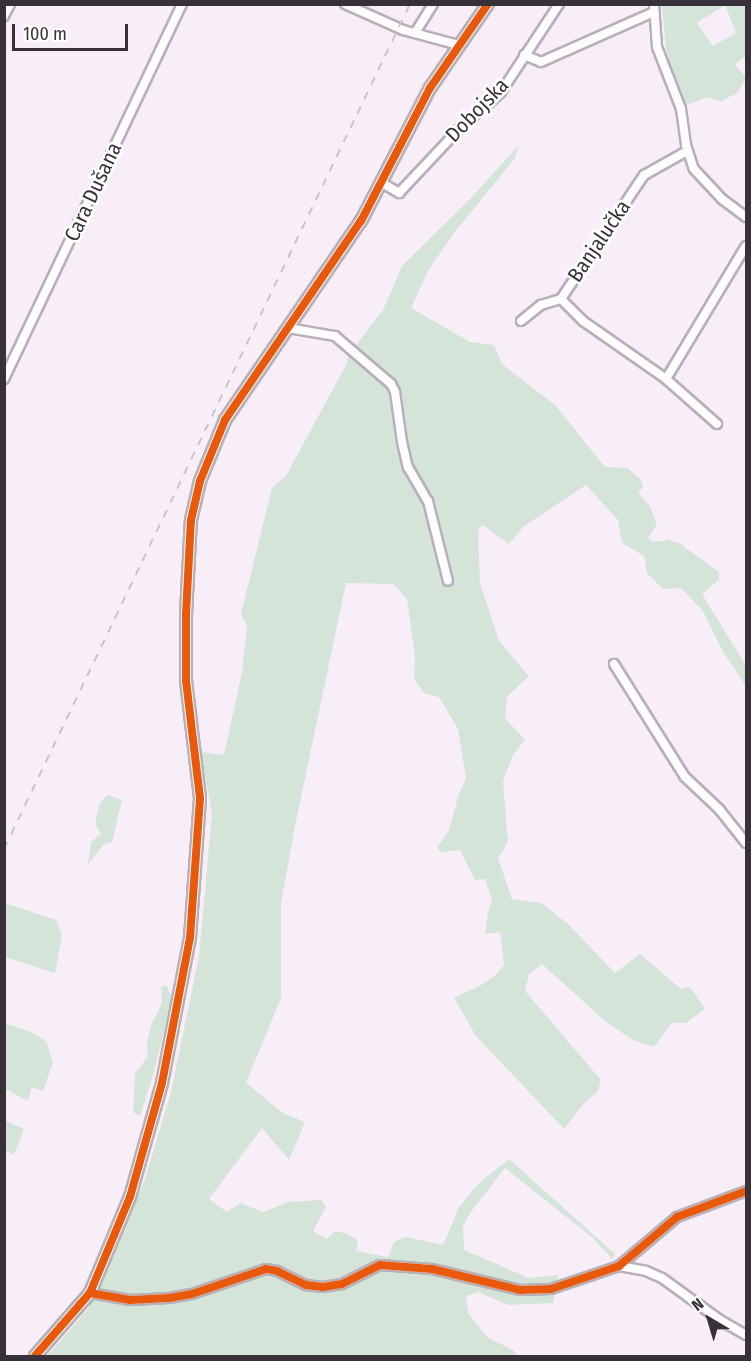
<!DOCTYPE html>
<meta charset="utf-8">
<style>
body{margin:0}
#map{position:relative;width:751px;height:1361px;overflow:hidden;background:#f8eef8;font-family:"Fira Sans Condensed",sans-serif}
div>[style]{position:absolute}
.green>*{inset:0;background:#d4e4d9}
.roads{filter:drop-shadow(2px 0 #b7b0b7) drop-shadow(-2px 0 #b7b0b7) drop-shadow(0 2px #b7b0b7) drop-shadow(0 -2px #b7b0b7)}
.minor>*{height:8px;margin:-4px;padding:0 4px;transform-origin:4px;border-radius:4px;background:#fefcfe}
.major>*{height:10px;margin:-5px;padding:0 5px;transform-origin:5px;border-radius:5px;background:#fefcfe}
.rail>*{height:2px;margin-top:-1px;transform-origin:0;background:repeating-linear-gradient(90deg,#c8c5c8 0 8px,transparent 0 16px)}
.cycleway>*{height:8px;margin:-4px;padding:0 4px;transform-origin:4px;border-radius:4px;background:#e8590c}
span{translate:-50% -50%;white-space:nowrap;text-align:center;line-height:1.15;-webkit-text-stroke:5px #fff;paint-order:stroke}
.street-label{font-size:21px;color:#383139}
.frame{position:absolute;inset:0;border:6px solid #383139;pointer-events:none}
.north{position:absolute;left:679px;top:1289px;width:60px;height:60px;-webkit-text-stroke:4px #fff;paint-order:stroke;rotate:322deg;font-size:16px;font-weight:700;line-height:24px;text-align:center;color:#383139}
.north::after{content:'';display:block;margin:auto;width:21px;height:27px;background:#383139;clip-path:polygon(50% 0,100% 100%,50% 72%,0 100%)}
.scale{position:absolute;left:12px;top:24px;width:116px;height:27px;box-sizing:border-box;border:3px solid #383139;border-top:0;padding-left:8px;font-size:18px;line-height:21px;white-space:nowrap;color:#383139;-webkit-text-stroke:4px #fff;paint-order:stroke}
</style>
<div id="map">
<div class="green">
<i style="clip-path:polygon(evenodd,662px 5px,746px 5px,746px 56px,735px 64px,746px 78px,737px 93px,721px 101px,707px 97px,684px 106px,666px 50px,662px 5px,725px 5px,736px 33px,713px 46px,697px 23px,725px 5px)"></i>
<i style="clip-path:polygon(518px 146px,515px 158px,454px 233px,429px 269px,411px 308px,470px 342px,494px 345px,502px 364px,556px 406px,605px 467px,627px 468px,641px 480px,643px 487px,638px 493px,650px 506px,657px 524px,648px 538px,654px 542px,669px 540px,679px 543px,719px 572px,719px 580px,702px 594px,746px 666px,746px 686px,722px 650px,703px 611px,681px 588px,663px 589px,647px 573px,644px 556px,622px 543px,618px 520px,586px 485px,523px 527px,509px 544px,483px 525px,478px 530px,480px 583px,499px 641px,529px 676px,507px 697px,505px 718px,525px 740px,513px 755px,503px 781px,508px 842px,498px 858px,512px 899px,541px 903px,568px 924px,615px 973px,640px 954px,681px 989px,690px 987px,705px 1009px,686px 1023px,671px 1023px,654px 1047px,631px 1039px,604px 1020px,542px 964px,529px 974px,525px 991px,601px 1080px,598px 1091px,585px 1102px,564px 1129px,476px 1036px,454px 998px,481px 985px,496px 975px,504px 965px,500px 932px,485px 934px,488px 912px,492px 900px,485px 879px,475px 880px,460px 850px,441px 852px,437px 848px,449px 830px,459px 793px,466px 779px,458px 729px,439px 697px,424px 693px,414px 679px,415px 656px,407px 599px,393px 584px,346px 583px,295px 826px,281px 904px,281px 998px,246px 1083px,283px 1113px,305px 1122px,289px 1160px,262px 1128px,209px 1199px,227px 1212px,240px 1203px,263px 1212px,288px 1202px,321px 1200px,326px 1207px,313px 1231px,327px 1239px,335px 1231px,348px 1234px,358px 1241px,356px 1251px,388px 1257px,394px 1242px,405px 1237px,443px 1245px,459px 1207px,478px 1184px,509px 1159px,615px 1254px,612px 1259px,593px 1238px,505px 1168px,470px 1213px,463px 1227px,464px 1250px,529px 1278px,558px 1275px,553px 1303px,508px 1305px,478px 1292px,466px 1296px,468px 1313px,487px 1337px,513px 1350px,518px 1356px,47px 1356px,88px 1309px,144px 1182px,171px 1092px,199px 956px,212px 813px,200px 752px,224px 755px,242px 672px,247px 626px,241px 614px,272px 488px,286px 476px,347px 363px,348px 356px,383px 310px,402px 266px,471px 198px)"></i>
<i style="clip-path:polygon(108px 795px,122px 800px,112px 842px,103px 845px,88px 864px,91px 842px,101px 834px,95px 824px,100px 803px)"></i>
<i style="clip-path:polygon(5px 903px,56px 920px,62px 935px,55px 973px,5px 957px)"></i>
<i style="clip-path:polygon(167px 986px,172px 999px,154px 1072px,140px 1116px,133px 1112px,135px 1074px,148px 1056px,147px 1044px,151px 1025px,162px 1003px,161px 987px)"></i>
<i style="clip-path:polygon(4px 1023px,33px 1033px,47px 1042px,53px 1063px,43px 1091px,32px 1087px,28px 1101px,5px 1089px)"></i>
<i style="clip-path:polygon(4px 1120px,24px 1129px,14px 1155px,5px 1150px)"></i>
</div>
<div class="roads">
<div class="minor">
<i style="left:345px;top:4px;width:64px;rotate:24.1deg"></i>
<i style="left:403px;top:30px;width:58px;rotate:15deg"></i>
<i style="left:654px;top:4px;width:43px;rotate:86deg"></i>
<i style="left:657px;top:47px;width:66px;rotate:68.8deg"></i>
<i style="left:681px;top:109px;width:36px;rotate:82deg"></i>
<i style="left:686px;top:145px;width:25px;rotate:72deg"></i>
<i style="left:694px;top:169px;width:41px;rotate:47deg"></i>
<i style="left:722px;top:199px;width:30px;rotate:37deg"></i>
<i style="left:4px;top:16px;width:13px;rotate:-63deg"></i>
<i style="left:415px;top:33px;width:34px;rotate:-58deg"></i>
<i style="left:524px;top:55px;width:18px;rotate:22deg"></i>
<i style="left:541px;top:62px;width:124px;rotate:-23.9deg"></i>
<i style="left:687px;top:151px;width:49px;rotate:150.8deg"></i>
<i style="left:644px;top:175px;width:149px;rotate:123.8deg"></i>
<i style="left:561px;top:299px;width:31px;rotate:45deg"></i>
<i style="left:583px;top:321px;width:101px;rotate:34.9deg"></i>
<i style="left:666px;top:379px;width:68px;rotate:41.4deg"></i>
<i style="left:382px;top:183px;width:20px;rotate:30deg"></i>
<i style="left:399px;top:193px;width:89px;rotate:-46.8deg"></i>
<i style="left:460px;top:128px;width:41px;rotate:-41.1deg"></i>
<i style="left:491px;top:101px;width:13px;rotate:-42deg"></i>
<i style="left:501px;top:92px;width:105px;rotate:-56.6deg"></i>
<i style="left:521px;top:321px;width:26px;rotate:-39deg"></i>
<i style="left:541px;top:305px;width:21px;rotate:-17deg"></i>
<i style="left:288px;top:328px;width:48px;rotate:9.7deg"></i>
<i style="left:335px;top:336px;width:74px;rotate:40.6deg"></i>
<i style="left:391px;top:384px;width:9px;rotate:63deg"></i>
<i style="left:395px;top:392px;width:50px;rotate:82deg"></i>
<i style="left:402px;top:442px;width:26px;rotate:77deg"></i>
<i style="left:408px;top:467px;width:39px;rotate:60deg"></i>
<i style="left:428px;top:501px;width:82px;rotate:76deg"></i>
<i style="left:4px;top:379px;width:415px;rotate:-64.6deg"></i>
<i style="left:666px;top:379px;width:155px;rotate:-59deg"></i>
<i style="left:614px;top:664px;width:133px;rotate:57.9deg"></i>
<i style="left:685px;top:777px;width:47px;rotate:43.3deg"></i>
<i style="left:719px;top:809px;width:43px;rotate:51.5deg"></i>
<i style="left:619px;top:1266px;width:27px;rotate:10deg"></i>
<i style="left:646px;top:1271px;width:17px;rotate:24deg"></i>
<i style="left:662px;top:1278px;width:72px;rotate:35.9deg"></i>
<i style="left:720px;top:1320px;width:30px;rotate:30deg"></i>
<i style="left:90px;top:1293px;width:41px;rotate:9.9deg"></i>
<i style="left:130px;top:1300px;width:39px;rotate:-3deg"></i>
<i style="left:169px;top:1298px;width:23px;rotate:-10deg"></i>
<i style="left:192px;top:1294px;width:78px;rotate:-18.7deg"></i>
<i style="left:266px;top:1269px;width:11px;rotate:10deg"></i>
<i style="left:277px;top:1271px;width:32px;rotate:26deg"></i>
<i style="left:306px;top:1285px;width:17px;rotate:7deg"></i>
<i style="left:323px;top:1287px;width:19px;rotate:-9deg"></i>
<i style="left:342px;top:1284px;width:42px;rotate:-26.6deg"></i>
<i style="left:380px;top:1265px;width:52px;rotate:4.4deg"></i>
<i style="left:432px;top:1269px;width:90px;rotate:13.4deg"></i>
<i style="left:520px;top:1290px;width:31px;rotate:-2deg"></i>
<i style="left:551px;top:1289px;width:72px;rotate:-18.7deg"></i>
<i style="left:619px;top:1266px;width:76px;rotate:-40.2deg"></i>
<i style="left:677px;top:1217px;width:74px;rotate:-20.6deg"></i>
</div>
<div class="major">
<i style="left:35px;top:1356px;width:84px;rotate:-48.9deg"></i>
<i style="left:90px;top:1293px;width:104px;rotate:-67.4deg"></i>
<i style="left:130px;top:1197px;width:118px;rotate:-74.3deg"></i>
<i style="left:162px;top:1083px;width:148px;rotate:-79.1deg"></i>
<i style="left:190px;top:938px;width:140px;rotate:-85.9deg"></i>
<i style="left:200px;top:798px;width:118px;rotate:-96.8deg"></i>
<i style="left:186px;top:681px;width:67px;rotate:-90deg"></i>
<i style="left:186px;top:614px;width:94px;rotate:-87deg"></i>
<i style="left:191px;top:520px;width:40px;rotate:-77deg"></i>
<i style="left:200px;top:481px;width:66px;rotate:-67.7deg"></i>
<i style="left:225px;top:420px;width:241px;rotate:-55.7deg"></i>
<i style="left:361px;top:221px;width:150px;rotate:-62.6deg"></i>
<i style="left:430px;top:88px;width:102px;rotate:-55.4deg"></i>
</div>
</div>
<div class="rail">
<i style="left:4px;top:849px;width:937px;rotate:-64.34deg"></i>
</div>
<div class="cycleway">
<i style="left:90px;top:1293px;width:41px;rotate:9.9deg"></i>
<i style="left:130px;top:1300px;width:39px;rotate:-3deg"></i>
<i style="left:169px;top:1298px;width:23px;rotate:-10deg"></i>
<i style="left:192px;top:1294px;width:78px;rotate:-18.7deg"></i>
<i style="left:266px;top:1269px;width:11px;rotate:10deg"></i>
<i style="left:277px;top:1271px;width:32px;rotate:26deg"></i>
<i style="left:306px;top:1285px;width:17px;rotate:7deg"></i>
<i style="left:323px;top:1287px;width:19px;rotate:-9deg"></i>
<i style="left:342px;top:1284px;width:42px;rotate:-26.6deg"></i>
<i style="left:380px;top:1265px;width:52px;rotate:4.4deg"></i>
<i style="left:432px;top:1269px;width:90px;rotate:13.4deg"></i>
<i style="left:520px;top:1290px;width:31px;rotate:-2deg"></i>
<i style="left:551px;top:1289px;width:72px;rotate:-18.7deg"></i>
<i style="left:619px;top:1266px;width:76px;rotate:-40.2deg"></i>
<i style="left:677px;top:1217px;width:74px;rotate:-20.6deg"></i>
<i style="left:35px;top:1356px;width:84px;rotate:-48.9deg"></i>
<i style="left:90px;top:1293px;width:104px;rotate:-67.4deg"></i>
<i style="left:130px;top:1197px;width:118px;rotate:-74.3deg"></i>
<i style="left:162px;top:1083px;width:148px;rotate:-79.1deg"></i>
<i style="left:190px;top:938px;width:140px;rotate:-85.9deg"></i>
<i style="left:200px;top:798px;width:118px;rotate:-96.8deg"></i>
<i style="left:186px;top:681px;width:67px;rotate:-90deg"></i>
<i style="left:186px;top:614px;width:94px;rotate:-87deg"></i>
<i style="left:191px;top:520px;width:40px;rotate:-77deg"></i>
<i style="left:200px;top:481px;width:66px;rotate:-67.7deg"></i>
<i style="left:225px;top:420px;width:241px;rotate:-55.7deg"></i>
<i style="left:361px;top:221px;width:150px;rotate:-62.6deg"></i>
<i style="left:430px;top:88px;width:102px;rotate:-55.4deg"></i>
</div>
<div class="street-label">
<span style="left:477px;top:110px;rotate:-46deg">Dobojska</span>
<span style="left:93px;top:192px;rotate:-65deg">Cara Dušana</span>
<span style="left:599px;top:241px;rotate:-56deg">Banjalučka</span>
</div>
<div class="frame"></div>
<div class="north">N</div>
<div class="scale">100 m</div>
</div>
